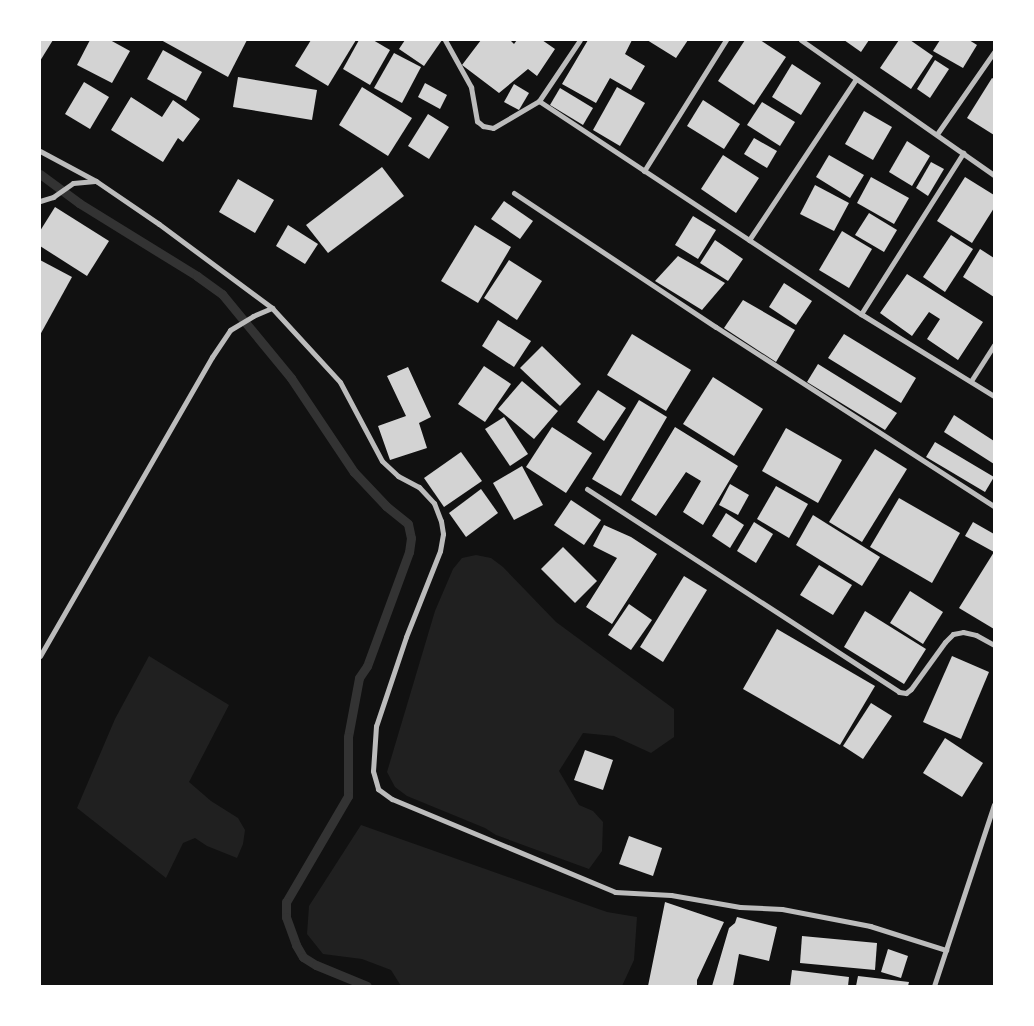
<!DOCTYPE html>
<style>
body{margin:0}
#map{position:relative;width:1034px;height:1026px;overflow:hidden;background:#111;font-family:"IBM Plex Serif",serif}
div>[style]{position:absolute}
.green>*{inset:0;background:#202020}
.stream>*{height:9px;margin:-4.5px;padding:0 4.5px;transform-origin:4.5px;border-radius:4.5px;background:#333}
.building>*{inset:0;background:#d3d3d3}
.minor>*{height:5px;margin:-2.5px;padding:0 2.5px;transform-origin:2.5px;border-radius:2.5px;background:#bcbcbc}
span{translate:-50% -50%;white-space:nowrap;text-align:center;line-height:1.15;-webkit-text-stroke:4px #fff;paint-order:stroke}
.frame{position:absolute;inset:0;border:41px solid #fff;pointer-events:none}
</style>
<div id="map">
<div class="green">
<i style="clip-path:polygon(476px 555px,491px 558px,503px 567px,556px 622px,674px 709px,674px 737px,651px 753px,614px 736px,583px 733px,559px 771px,579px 805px,593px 811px,603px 822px,602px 851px,589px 869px,496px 835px,485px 828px,407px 796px,395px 787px,387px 772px,435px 611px,453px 569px,462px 558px)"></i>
<i style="clip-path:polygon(149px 656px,229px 705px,189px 782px,211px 801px,238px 818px,245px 830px,243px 844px,237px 858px,207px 846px,195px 838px,183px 843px,166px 878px,77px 808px,115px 719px)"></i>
<i style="clip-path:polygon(361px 825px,607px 912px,637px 917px,634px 960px,622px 986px,401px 986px,391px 970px,362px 959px,323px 954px,307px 934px,309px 906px)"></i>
</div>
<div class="stream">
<i style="left:40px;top:174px;width:49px;rotate:36.6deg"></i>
<i style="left:79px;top:203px;width:139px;rotate:31.7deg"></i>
<i style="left:197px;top:276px;width:31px;rotate:36deg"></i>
<i style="left:222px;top:294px;width:109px;rotate:50.6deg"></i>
<i style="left:291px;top:378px;width:113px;rotate:56.2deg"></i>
<i style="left:354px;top:472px;width:47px;rotate:46.7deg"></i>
<i style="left:386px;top:506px;width:28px;rotate:39deg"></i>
<i style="left:408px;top:524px;width:14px;rotate:78deg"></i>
<i style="left:411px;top:538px;width:14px;rotate:98deg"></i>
<i style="left:409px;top:552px;width:121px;rotate:110.2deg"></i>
<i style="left:367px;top:666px;width:14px;rotate:124deg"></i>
<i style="left:359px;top:678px;width:60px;rotate:100.6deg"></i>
<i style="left:348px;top:737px;width:59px;rotate:90deg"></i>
<i style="left:348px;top:796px;width:123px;rotate:120.3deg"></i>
<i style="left:286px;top:902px;width:15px;rotate:90deg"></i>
<i style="left:286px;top:917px;width:30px;rotate:70deg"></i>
<i style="left:296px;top:945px;width:14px;rotate:60deg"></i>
<i style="left:303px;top:957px;width:15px;rotate:32deg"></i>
<i style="left:316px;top:965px;width:55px;rotate:22.4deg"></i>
</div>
<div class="building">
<i style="clip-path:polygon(40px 40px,53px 40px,40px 61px)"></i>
<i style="clip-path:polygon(90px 40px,110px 40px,130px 51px,112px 83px,77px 65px)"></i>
<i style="clip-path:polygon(161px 40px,247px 40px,228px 77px)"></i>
<i style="clip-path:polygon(311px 40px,356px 40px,328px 86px,295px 66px)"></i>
<i style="clip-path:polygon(359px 40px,373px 40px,390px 50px,370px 85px,343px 69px)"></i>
<i style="clip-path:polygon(405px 40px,442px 40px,424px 66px,399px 49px)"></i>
<i style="clip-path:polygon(481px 40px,510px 40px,514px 44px,517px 40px,542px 40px,555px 49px,537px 76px,528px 69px,499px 93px,462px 65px)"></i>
<i style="clip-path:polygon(588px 40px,632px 40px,625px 54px,645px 66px,631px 90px,610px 78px,596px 103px,562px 84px)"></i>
<i style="clip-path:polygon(647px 40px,688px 40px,676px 58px)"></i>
<i style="clip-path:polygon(745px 40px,760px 40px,786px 57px,754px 105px,718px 81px)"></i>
<i style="clip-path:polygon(844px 40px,869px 40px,861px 52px)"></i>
<i style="clip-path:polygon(899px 40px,910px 40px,933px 56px,911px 89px,880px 68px)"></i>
<i style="clip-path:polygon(940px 40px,969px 40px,977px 45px,963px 68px,933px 51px)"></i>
<i style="clip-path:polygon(163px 50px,202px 72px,186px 101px,147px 79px)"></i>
<i style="clip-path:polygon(394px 53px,421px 67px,402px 103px,374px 88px)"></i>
<i style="clip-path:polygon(935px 60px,949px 69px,930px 98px,917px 89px)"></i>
<i style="clip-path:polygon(792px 64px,821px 83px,801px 115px,772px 97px)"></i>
<i style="clip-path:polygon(238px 77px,317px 90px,312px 120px,233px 107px)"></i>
<i style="clip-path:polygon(992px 78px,994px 79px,994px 135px,967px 118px)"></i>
<i style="clip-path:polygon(84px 82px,109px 97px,90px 129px,65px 114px)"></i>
<i style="clip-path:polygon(425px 83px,447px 95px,440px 109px,418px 97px)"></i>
<i style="clip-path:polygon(514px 84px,529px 93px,519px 110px,504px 102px)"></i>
<i style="clip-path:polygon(362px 87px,412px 118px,388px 156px,339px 125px)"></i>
<i style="clip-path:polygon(617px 87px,645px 103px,620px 146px,593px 130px)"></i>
<i style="clip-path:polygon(560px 88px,593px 108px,583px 125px,550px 105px)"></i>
<i style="clip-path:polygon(131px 97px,162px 117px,173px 100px,200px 119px,183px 142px,178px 138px,163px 162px,111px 130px)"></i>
<i style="clip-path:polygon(703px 100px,740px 124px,724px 149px,687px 126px)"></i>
<i style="clip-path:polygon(762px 102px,795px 122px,780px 146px,747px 125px)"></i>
<i style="clip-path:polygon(864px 111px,892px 127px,873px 160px,845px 144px)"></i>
<i style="clip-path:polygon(428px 114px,449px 127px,429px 159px,408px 146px)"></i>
<i style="clip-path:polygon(754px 138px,777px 151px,767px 168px,744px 154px)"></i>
<i style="clip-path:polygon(907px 141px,930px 156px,912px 186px,889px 172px)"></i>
<i style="clip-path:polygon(723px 155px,759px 178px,736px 213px,701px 189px)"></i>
<i style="clip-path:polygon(829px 155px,864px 175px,850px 198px,816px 177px)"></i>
<i style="clip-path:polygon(931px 162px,944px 169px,928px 196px,916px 188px)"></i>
<i style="clip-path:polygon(382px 167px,404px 196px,328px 253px,306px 225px)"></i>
<i style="clip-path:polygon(871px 177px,909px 198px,894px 224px,857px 203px)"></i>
<i style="clip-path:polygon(965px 177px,994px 195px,994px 208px,972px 243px,937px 221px)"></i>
<i style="clip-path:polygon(238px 179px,274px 200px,255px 233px,219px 212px)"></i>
<i style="clip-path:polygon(815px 185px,849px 203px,834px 231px,800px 214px)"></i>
<i style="clip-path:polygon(504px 201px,533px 221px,520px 239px,491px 219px)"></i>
<i style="clip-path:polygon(55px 207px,109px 241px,87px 276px,40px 246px,40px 231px)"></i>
<i style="clip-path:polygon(869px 213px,897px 230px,884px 252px,855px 235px)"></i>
<i style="clip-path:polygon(693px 216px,716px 230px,698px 259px,675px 245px)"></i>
<i style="clip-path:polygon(288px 225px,318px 244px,305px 264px,276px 246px)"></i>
<i style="clip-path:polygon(475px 225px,511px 247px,478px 303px,441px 281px)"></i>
<i style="clip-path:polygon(842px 231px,872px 249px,849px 288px,819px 270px)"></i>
<i style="clip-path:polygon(951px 235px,973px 249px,945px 292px,923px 277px)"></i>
<i style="clip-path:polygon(715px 240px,743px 259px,728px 281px,700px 263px)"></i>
<i style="clip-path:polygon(980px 249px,994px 258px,994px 297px,963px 277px)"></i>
<i style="clip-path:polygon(678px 256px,725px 283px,702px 310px,655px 281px)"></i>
<i style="clip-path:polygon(40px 260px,72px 277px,40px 335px)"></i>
<i style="clip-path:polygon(509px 260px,542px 281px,517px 320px,484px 298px)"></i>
<i style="clip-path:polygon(907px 274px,983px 322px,958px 360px,927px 339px,940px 319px,929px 312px,912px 336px,880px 313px)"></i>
<i style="clip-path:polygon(784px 283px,812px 301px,796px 325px,769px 307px)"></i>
<i style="clip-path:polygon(743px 300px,795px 330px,776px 362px,724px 328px)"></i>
<i style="clip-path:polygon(498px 320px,531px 341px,514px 367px,482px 346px)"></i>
<i style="clip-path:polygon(632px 334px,691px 370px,666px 411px,607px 375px)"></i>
<i style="clip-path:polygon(844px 334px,916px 378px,901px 403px,828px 358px)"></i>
<i style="clip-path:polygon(542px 346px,581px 384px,560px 406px,520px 368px)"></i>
<i style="clip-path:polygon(818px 364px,897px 413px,885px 430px,807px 382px)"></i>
<i style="clip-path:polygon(484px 366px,511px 384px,485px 422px,458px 404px)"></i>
<i style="clip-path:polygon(408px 367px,431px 417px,419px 423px,427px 448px,390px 460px,378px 426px,406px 416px,387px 376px)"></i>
<i style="clip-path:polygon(713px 377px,763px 409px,734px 456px,683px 424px)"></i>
<i style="clip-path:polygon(522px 381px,558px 411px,534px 439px,498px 409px)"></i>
<i style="clip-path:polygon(598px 390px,626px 408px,604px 441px,577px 422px)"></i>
<i style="clip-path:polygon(639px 400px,667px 417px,621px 496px,592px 479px)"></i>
<i style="clip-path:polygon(954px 415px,994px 441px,994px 464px,944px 432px)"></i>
<i style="clip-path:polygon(504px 417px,528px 454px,510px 466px,485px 429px)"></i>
<i style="clip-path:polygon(552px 427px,592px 453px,566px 493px,526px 467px)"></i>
<i style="clip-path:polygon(675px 427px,738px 466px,703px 525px,683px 512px,701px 481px,686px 472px,656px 516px,631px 500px)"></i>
<i style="clip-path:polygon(786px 428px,842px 460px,818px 503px,762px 471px)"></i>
<i style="clip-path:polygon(935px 442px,994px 477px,985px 492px,926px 457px)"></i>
<i style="clip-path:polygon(875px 449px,907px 469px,862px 542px,829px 522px)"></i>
<i style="clip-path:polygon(461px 452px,482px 481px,444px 507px,424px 478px)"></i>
<i style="clip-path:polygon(522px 466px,543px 505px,514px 520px,493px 483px)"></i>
<i style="clip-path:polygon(730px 484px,749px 495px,738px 515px,719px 505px)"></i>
<i style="clip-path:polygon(776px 486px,808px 504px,789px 538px,757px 519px)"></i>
<i style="clip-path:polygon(481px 489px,498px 513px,466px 537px,449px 513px)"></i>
<i style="clip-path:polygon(899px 498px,960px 533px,932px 583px,870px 547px)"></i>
<i style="clip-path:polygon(571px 500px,601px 520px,584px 545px,554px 525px)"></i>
<i style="clip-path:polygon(726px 513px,744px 525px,730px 548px,712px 536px)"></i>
<i style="clip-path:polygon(813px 515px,880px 557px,862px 586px,796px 545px)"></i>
<i style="clip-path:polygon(754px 522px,773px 534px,756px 563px,737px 551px)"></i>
<i style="clip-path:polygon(973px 522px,994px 534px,994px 552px,965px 536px)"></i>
<i style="clip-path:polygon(604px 525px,631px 537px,657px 554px,612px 624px,586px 607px,617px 558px,593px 546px)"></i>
<i style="clip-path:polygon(563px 547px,597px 581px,575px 603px,541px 569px)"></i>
<i style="clip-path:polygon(994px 552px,994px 629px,959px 608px)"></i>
<i style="clip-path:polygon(819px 565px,852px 585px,833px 615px,800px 595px)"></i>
<i style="clip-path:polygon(684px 576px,707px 590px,663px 662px,640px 647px)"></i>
<i style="clip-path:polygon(910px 591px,943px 612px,923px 644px,890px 623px)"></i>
<i style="clip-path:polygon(629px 604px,652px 620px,631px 650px,608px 635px)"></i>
<i style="clip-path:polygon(865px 611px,926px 649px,904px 684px,844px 647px)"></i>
<i style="clip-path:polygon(777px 629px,875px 686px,840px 745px,743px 689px)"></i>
<i style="clip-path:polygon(952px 656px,989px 672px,961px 739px,923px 722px)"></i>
<i style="clip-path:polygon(871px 703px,892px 716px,863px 759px,843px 746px)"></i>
<i style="clip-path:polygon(945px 738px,983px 763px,962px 797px,923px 773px)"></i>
<i style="clip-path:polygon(585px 750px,613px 760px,603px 790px,574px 780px)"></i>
<i style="clip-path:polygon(629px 836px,662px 848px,653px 876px,619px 864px)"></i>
<i style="clip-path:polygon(665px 902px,724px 922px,697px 980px,697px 986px,648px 986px)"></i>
<i style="clip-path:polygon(737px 917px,777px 927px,769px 961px,739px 954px,733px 986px,712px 986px,729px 928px,735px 923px)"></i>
<i style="clip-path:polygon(802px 936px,877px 943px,875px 970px,800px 963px)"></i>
<i style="clip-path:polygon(888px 949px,908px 956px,901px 978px,881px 972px)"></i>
<i style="clip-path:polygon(792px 970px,849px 977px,848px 986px,790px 986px)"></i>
<i style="clip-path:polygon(858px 976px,909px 982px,908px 986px,856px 986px)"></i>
</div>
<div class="minor">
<i style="left:445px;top:40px;width:54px;rotate:61deg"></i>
<i style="left:471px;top:87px;width:35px;rotate:80deg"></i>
<i style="left:477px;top:121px;width:8px;rotate:40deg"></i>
<i style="left:483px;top:126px;width:10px;rotate:11deg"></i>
<i style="left:493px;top:128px;width:53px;rotate:-30.4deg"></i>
<i style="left:539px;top:101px;width:73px;rotate:-56.1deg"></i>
<i style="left:801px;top:40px;width:236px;rotate:35deg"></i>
<i style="left:539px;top:101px;width:386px;rotate:33.5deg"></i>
<i style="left:861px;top:314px;width:156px;rotate:31.7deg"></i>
<i style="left:937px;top:134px;width:100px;rotate:-55.2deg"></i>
<i style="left:40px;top:151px;width:64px;rotate:28.2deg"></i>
<i style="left:96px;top:181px;width:76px;rotate:34.3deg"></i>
<i style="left:159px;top:224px;width:141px;rotate:36.6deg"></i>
<i style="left:272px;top:308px;width:100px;rotate:47.4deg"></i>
<i style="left:340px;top:382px;width:89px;rotate:62deg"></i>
<i style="left:382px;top:461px;width:22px;rotate:43deg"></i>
<i style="left:398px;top:476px;width:24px;rotate:28deg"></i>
<i style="left:419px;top:487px;width:22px;rotate:47deg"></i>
<i style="left:434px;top:503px;width:19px;rotate:69deg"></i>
<i style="left:441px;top:521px;width:13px;rotate:81deg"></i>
<i style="left:443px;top:534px;width:17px;rotate:100deg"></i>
<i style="left:440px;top:551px;width:92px;rotate:111.6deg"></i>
<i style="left:406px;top:637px;width:94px;rotate:108.6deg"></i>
<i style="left:376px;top:726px;width:45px;rotate:93.8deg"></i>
<i style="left:373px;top:771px;width:19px;rotate:74deg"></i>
<i style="left:378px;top:789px;width:17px;rotate:36deg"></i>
<i style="left:392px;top:799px;width:242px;rotate:22.6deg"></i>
<i style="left:615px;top:892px;width:56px;rotate:3.1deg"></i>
<i style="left:671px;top:895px;width:70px;rotate:9.9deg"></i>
<i style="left:740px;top:907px;width:42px;rotate:2.7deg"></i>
<i style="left:782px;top:909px;width:90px;rotate:10.9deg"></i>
<i style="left:870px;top:926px;width:80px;rotate:17.5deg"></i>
<i style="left:644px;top:171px;width:155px;rotate:-58deg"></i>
<i style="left:514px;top:193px;width:242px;rotate:33.6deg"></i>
<i style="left:716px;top:327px;width:331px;rotate:32.8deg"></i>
<i style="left:40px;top:201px;width:14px;rotate:-17deg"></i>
<i style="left:53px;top:197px;width:24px;rotate:-35deg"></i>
<i style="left:73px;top:183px;width:22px;rotate:-5deg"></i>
<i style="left:749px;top:240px;width:193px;rotate:-56.4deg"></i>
<i style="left:861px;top:314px;width:191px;rotate:-57.6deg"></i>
<i style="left:971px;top:381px;width:43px;rotate:-57.4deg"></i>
<i style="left:587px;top:489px;width:372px;rotate:33deg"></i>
<i style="left:899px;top:692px;width:7px;rotate:8deg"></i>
<i style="left:906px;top:693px;width:6px;rotate:-39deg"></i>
<i style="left:911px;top:689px;width:58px;rotate:-54.1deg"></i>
<i style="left:945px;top:642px;width:11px;rotate:-45deg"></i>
<i style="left:953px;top:634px;width:10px;rotate:-11deg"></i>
<i style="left:963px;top:632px;width:13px;rotate:13deg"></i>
<i style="left:976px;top:635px;width:21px;rotate:29deg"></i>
<i style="left:40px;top:656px;width:345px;rotate:-60.1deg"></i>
<i style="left:212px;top:357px;width:32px;rotate:-56deg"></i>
<i style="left:230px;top:330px;width:27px;rotate:-31deg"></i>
<i style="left:253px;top:316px;width:21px;rotate:-23deg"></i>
<i style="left:934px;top:986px;width:191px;rotate:-71.7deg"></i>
</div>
<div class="frame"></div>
</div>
